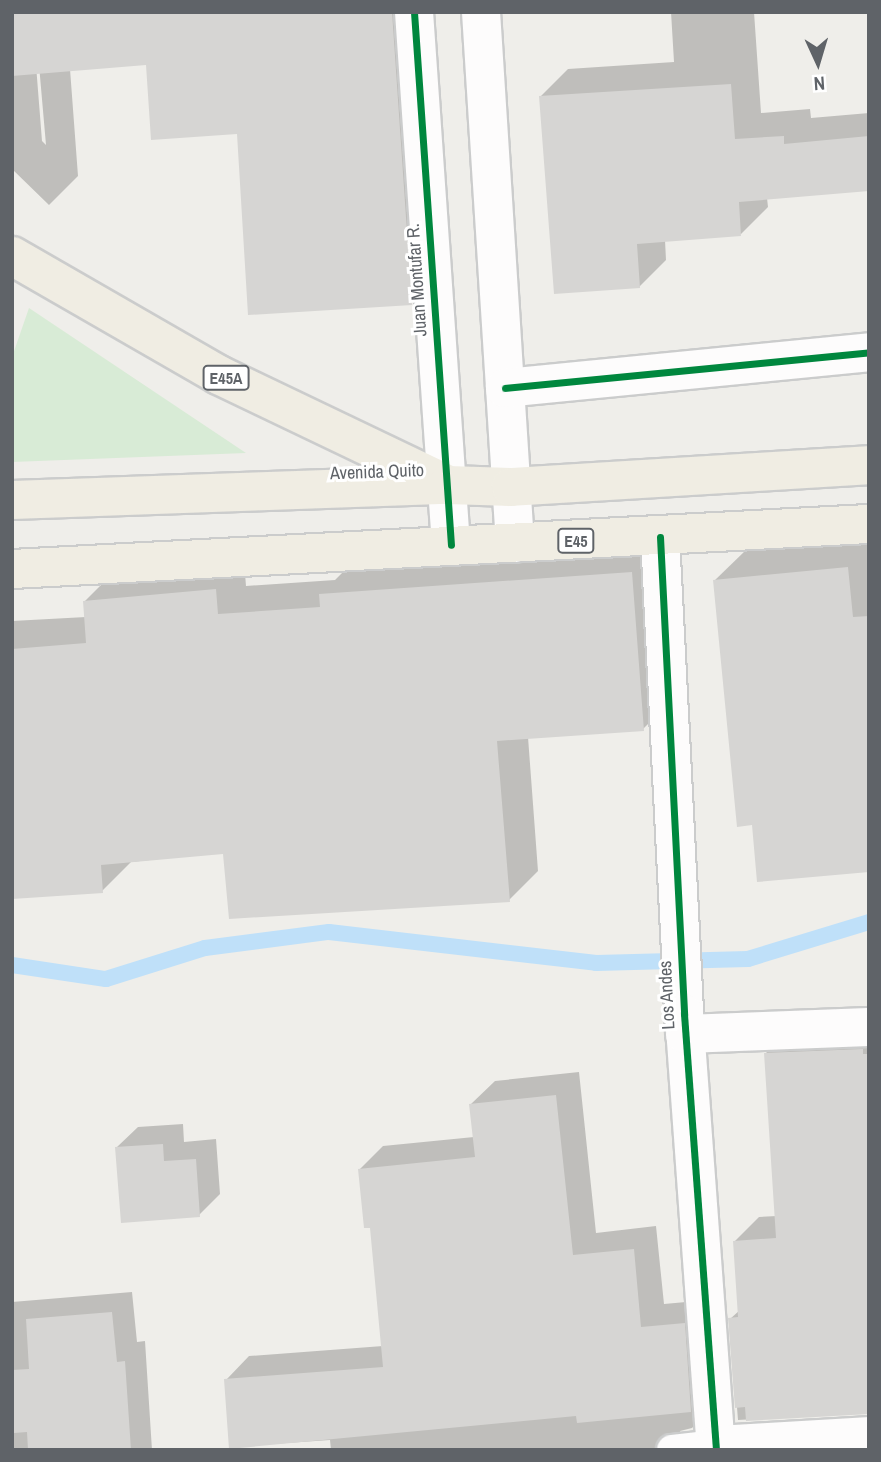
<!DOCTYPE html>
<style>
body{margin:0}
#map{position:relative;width:881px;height:1462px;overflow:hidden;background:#efeeea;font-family:"Archivo Narrow",sans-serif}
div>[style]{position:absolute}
.green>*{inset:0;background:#d8ebd6}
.shadow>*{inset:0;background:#0003}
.stream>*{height:16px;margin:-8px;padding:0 8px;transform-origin:8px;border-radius:8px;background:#bfe0f9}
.building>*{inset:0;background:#d6d5d3}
.roads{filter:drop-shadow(2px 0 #cbcccc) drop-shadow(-2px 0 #cbcccc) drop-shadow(0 2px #cbcccc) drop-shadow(0 -2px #cbcccc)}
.lane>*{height:30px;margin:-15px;padding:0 15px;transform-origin:15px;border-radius:15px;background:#fdfcfc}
.street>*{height:38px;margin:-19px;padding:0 19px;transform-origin:19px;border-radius:19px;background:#fdfcfc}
.highway>*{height:38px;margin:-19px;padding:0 19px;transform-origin:19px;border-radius:19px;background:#f0ede3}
.cycleway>*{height:7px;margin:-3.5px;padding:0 3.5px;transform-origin:3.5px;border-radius:3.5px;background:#00873e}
span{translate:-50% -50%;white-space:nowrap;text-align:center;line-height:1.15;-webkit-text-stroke:6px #fff;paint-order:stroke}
.shield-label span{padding:2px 5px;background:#fff;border:2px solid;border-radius:5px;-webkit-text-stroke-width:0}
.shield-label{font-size:16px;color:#5f6368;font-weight:700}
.street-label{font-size:18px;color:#5f6368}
.frame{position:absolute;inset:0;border:14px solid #5f6368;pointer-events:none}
.north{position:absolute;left:783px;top:28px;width:70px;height:70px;-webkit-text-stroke:5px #fff;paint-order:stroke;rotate:176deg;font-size:19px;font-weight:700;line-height:28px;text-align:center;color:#5f6368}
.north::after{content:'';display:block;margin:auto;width:24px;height:32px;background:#5f6368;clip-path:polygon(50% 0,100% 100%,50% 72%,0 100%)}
</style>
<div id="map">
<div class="green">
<i style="clip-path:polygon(29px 308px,246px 453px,12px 462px,12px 357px)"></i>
</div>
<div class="shadow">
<i style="clip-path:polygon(evenodd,12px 12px,424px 12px,442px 273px,412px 303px,238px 133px,148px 63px,70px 69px,78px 176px,49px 205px,12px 169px,12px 12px,36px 65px,39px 65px,46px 145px,42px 141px,36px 65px)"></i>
<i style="clip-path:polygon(671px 12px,754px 12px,761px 113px,810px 109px,811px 118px,869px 113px,869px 204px,867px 190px,767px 198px,768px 207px,741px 234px,665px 240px,666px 260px,639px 287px,541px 96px,568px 69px,674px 62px)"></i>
<i style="clip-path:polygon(869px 539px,869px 870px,754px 823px,714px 581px,745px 551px)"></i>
<i style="clip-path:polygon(660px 544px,672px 700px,643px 729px,528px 737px,538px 871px,509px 900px,225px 852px,131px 862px,102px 891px,12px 898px,12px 621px,86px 617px,84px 602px,113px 573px,244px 561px,246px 586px,335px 580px,350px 565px)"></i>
<i style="clip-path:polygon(869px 1026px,869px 1413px,738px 1420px,730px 1319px,740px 1310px,734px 1242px,759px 1217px,777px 1216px,765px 1054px,790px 1029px)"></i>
<i style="clip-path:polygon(579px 1072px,596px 1233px,656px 1226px,664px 1304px,708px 1300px,715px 1405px,692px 1428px,680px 1431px,688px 1443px,711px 1450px,331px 1450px,330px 1440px,231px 1447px,226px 1380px,249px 1356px,383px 1346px,371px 1226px,359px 1170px,383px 1146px,474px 1137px,471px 1104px,495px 1081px)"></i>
<i style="clip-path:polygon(183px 1124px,184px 1142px,216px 1139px,220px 1194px,199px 1215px,117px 1147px,138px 1127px)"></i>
<i style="clip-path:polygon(132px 1292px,137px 1342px,145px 1341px,152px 1450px,12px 1450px,12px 1302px)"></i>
</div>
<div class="stream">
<i style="left:12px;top:965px;width:95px;rotate:8.5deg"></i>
<i style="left:106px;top:979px;width:104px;rotate:-17.4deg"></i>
<i style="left:205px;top:948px;width:125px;rotate:-7.4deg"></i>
<i style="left:329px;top:932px;width:269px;rotate:6.6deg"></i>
<i style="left:596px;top:963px;width:152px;rotate:-1.5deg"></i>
<i style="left:748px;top:959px;width:127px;rotate:-17deg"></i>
</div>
<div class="building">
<i style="clip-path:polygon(12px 12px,392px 12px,412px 305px,248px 315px,237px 134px,151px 140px,146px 65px,12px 76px)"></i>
<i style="clip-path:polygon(731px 84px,735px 139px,784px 136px,784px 144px,869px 136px,869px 191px,739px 202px,741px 236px,637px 244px,640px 288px,554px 294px,539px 96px)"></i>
<i style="clip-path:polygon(848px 567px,853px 617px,869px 616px,869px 872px,757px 882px,752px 825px,737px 827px,713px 580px)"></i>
<i style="clip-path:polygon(632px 572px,644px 731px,497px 741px,510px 902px,229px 919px,223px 854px,101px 865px,103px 893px,12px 899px,12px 649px,86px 643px,83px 601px,216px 589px,218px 614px,320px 607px,319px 594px)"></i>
<i style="clip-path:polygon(863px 1049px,863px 1054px,869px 1054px,869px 1414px,746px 1421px,745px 1407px,735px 1408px,728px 1318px,738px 1317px,733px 1241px,776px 1238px,764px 1053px)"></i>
<i style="clip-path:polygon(556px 1095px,573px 1255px,634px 1249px,641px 1327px,685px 1323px,691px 1412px,577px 1423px,576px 1416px,229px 1449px,224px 1379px,383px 1367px,370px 1228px,364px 1228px,358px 1169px,475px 1157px,469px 1104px)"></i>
<i style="clip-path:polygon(163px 1144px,164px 1161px,196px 1159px,200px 1217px,121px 1223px,115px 1147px)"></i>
<i style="clip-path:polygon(112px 1312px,117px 1362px,125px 1361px,131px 1450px,28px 1450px,27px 1432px,14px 1433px,12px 1412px,12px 1370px,29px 1369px,26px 1319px)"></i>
</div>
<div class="roads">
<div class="lane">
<i style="left:672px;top:1450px;width:43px;rotate:-6.6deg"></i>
</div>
<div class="street">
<i style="left:414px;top:12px;width:534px;rotate:86.03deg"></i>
<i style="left:481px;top:12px;width:532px;rotate:86.34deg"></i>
<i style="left:505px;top:388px;width:366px;rotate:-5.6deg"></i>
<i style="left:660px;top:537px;width:478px;rotate:87.1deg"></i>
<i style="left:684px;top:1014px;width:437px;rotate:85.8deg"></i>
<i style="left:685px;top:1034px;width:184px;rotate:-2.2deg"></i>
<i style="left:715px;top:1445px;width:154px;rotate:-3.3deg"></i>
</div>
<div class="highway">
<i style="left:12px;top:256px;width:239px;rotate:29.9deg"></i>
<i style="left:219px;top:375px;width:247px;rotate:25.6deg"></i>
<i style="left:12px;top:500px;width:435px;rotate:-2deg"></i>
<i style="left:447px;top:485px;width:64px;rotate:1.8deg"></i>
<i style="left:511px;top:487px;width:359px;rotate:-3.5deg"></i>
<i style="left:12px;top:569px;width:858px;rotate:-3.01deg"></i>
</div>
</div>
<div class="cycleway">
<i style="left:414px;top:12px;width:534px;rotate:86.03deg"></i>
<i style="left:505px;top:388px;width:366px;rotate:-5.6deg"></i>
<i style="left:660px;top:537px;width:478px;rotate:87.1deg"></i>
<i style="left:684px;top:1014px;width:437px;rotate:85.8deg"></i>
</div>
<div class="shield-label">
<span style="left:226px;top:378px">E45A</span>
<span style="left:576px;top:541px">E45</span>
</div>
<div class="street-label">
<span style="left:417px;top:280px;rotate:-94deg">Juan Montufar R.</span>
<span style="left:377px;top:472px;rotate:-2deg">Avenida Quito</span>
<span style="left:667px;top:995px;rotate:-93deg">Los Andes</span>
</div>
<div class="frame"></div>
<div class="north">N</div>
</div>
